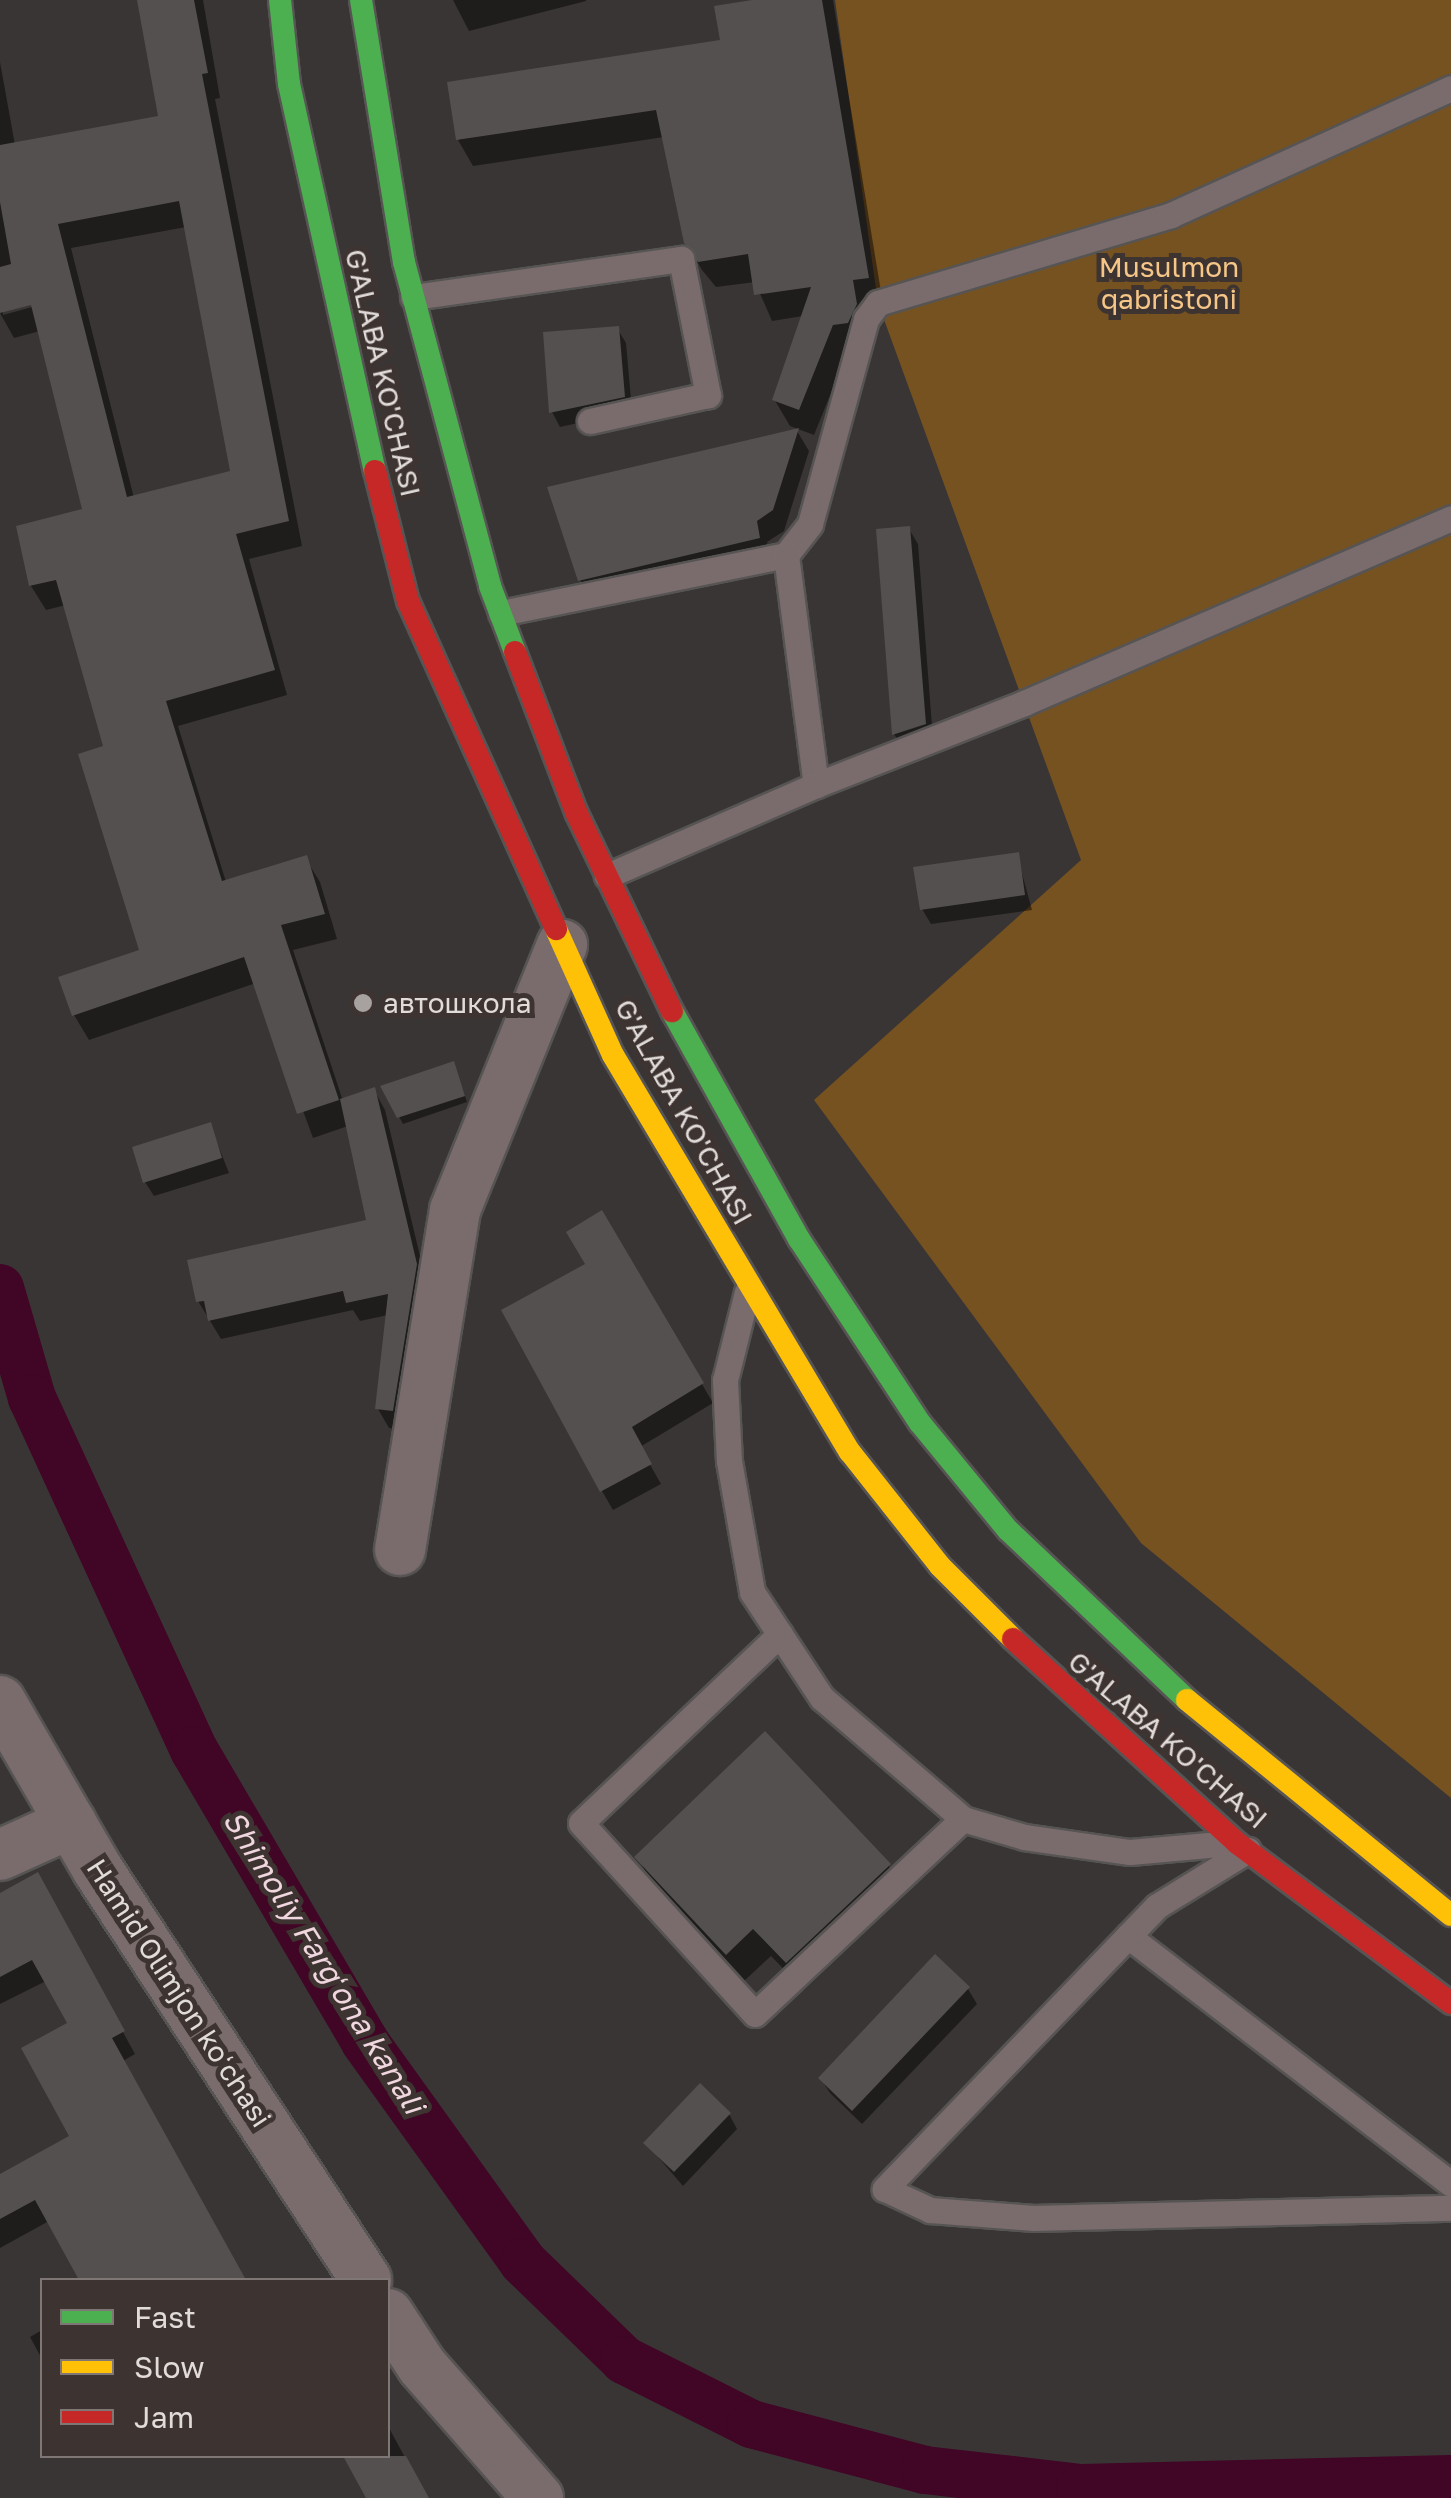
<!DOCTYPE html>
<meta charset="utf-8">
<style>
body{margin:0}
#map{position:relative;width:1451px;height:2498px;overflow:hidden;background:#3a3535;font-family:"Golos Text",sans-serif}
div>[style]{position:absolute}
.green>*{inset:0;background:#765220}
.shadow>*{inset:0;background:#0007}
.canal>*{height:48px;margin:-24px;padding:0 24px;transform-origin:24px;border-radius:24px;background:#410525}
.building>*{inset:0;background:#545050}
.roads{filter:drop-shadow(2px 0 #575454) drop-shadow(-2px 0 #575454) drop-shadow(0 2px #575454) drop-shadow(0 -2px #575454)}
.lane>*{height:25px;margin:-12.5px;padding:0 12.5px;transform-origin:12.5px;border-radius:12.5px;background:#7a6c6d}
.street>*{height:50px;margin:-25px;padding:0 25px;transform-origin:25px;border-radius:25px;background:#7a6c6d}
.fast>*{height:22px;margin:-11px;padding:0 11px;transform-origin:11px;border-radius:11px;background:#4caf50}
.slow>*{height:22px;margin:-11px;padding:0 11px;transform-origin:11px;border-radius:11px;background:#ffc107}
.jam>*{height:22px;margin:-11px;padding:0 11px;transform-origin:11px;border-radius:11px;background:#c62828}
.dots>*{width:28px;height:28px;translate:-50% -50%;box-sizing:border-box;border:5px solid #3d3432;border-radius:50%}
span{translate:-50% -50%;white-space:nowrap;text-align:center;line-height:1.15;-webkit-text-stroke:10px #3d3432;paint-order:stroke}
.park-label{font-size:28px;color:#f6c688}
.street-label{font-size:28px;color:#e1dbda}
.poi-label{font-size:28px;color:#e1dbda}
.left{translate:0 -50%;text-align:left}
.water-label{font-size:30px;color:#f0d6df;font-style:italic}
.legend{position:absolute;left:40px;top:2278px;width:350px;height:180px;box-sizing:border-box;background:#3d3432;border:2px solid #7f7775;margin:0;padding:12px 18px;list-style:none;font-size:30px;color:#e1dbda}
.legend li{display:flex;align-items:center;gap:20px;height:50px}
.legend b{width:50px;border:2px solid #7f7775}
</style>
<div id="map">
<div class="green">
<i style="clip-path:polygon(835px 0,1451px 0,1451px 1798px,1141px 1543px,814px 1100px,1081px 860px,878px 303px)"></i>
</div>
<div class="shadow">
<i style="clip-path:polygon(evenodd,139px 0,203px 0,220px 98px,215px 99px,302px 546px,249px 559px,287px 695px,178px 726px,226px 882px,305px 858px,320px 882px,337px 939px,293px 950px,343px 1101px,374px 1090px,385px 1110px,427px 1285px,404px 1430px,389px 1428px,378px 1409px,388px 1315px,360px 1321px,353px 1310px,221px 1339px,198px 1301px,369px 1222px,348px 1126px,313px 1138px,256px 983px,89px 1040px,74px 1015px,142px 952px,107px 748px,66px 605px,46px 610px,31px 586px,19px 528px,85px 510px,40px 331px,14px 338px,0 313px,0 62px,15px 145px,160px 118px,139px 0,186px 227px,233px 473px,134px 498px,71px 248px,186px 227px,139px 0,42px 300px,43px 304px,3px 315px,3px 310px,42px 300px)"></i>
<i style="clip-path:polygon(453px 0,586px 0,586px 1px,469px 31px)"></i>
<i style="clip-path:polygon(769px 0,833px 0,883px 304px,848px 351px,814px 435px,790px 426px,774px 399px,803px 316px,772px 321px,755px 282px,716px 287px,702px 270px,686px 242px,664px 137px,473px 166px,458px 140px,723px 42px)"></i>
<i style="clip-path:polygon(617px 328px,626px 343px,632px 411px,560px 427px,552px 412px,545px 335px)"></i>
<i style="clip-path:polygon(797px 431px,809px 451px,784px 531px,767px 542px,770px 559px,592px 600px,580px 580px)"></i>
<i style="clip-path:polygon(909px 529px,918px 544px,933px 739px,903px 748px,894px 734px)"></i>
<i style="clip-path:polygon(1017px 855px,1032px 910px,931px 924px,922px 909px)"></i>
<i style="clip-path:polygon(456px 1070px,467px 1102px,403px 1124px,383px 1087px)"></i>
<i style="clip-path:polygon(210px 1125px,229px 1173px,154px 1196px,145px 1182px)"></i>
<i style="clip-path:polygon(602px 1213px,713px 1403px,640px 1447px,661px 1484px,613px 1510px,602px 1491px,588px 1265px)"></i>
<i style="clip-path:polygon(637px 1857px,889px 1866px,906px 1894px,804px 1990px,771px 1956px,743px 1982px,654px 1886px)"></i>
<i style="clip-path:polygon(0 1895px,49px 1897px,135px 2054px,123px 2061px,243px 2280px,82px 2280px,49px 2221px,0 2248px,0 2177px,72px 2137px,70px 2024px,46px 1981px,0 2004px)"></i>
<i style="clip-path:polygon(968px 1989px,977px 2004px,862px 2124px,830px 2093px,821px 2079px)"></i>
<i style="clip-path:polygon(729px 2114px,737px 2129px,683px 2186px,646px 2143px)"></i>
<i style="clip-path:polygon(42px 2330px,42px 2359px,30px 2337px)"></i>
<i style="clip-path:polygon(388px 2426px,427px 2498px,369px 2498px,345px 2456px,388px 2456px)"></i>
</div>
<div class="canal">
<i style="left:0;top:1288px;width:115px;rotate:73.8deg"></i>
<i style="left:32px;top:1398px;width:387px;rotate:65.3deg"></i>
<i style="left:194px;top:1750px;width:338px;rotate:59.6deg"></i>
<i style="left:365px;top:2042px;width:271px;rotate:54.3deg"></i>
<i style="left:523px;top:2262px;width:141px;rotate:44.1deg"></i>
<i style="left:624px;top:2360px;width:142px;rotate:26.7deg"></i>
<i style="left:751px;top:2424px;width:180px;rotate:14.8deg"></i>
<i style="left:925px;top:2470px;width:157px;rotate:6.6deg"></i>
<i style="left:1081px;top:2488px;width:370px;rotate:-1.4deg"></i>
</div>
<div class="building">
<i style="clip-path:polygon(evenodd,137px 0,194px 0,208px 73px,202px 74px,289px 521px,236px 534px,275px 670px,166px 701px,222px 881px,307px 855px,325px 914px,281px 925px,339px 1100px,297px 1114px,244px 957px,72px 1016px,58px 977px,139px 950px,78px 754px,103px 746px,56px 580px,29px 586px,16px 526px,82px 509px,31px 305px,0 313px,0 267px,11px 264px,0 202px,0 145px,158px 116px,137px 0,179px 201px,230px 471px,127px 497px,58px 224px,179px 201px)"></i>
<i style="clip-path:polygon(752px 0,822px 0,869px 278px,853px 280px,857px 304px,848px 323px,833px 325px,799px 410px,772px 400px,811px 287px,754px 295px,748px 254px,698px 262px,684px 243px,656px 110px,456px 140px,447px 82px,720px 40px,714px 6px)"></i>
<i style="clip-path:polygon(619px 326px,625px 397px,549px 413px,543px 332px)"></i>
<i style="clip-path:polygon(799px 428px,773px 510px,757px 521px,760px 538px,578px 581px,547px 487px)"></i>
<i style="clip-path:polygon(910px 526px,926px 724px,892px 735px,876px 529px)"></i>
<i style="clip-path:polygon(1019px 852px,1025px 895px,920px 910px,913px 867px)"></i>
<i style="clip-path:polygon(454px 1061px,465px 1096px,397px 1118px,380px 1086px)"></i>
<i style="clip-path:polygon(375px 1087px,417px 1264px,393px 1411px,375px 1409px,388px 1294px,346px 1303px,343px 1291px,208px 1321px,204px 1301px,196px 1302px,187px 1260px,366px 1220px,340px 1099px)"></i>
<i style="clip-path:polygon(211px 1122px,222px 1158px,143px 1183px,132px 1147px)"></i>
<i style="clip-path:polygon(602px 1210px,704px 1383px,632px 1427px,652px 1464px,600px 1492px,501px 1310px,585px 1264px,566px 1232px)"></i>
<i style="clip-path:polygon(765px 1731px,891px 1864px,786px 1963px,753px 1929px,726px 1955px,634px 1857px)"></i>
<i style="clip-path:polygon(38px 1872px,125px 2031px,112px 2038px,246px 2280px,79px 2280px,35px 2200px,0 2219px,0 2174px,69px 2136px,21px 2048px,67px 2023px,32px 1960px,0 1977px,0 1893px)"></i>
<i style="clip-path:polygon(935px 1954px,970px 1987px,852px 2111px,818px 2078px)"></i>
<i style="clip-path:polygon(700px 2083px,731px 2113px,674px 2172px,643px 2143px)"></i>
<i style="clip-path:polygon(343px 2456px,406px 2456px,429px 2498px,366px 2498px)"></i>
</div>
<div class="roads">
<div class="lane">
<i style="left:413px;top:297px;width:271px;rotate:-8.1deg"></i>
<i style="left:681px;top:259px;width:139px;rotate:78.8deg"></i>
<i style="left:708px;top:395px;width:121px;rotate:167.6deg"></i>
<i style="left:786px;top:555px;width:39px;rotate:-52deg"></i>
<i style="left:810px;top:524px;width:213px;rotate:-74.7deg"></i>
<i style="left:866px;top:319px;width:20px;rotate:-53deg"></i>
<i style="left:878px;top:303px;width:306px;rotate:-16.7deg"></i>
<i style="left:1171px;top:215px;width:307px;rotate:-24.4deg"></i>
<i style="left:501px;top:613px;width:291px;rotate:-11.5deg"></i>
<i style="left:786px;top:555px;width:232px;rotate:82.6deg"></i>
<i style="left:816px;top:785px;width:228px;rotate:156.5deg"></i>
<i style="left:816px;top:785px;width:224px;rotate:-21.5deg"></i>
<i style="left:1024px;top:703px;width:465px;rotate:-23.4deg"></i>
<i style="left:747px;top:1292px;width:91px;rotate:104deg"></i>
<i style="left:725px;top:1380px;width:81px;rotate:87.2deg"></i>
<i style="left:729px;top:1461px;width:133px;rotate:80deg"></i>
<i style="left:752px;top:1592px;width:127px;rotate:56.6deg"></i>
<i style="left:822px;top:1698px;width:186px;rotate:40.6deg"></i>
<i style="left:963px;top:1819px;width:64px;rotate:16.4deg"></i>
<i style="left:1024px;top:1837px;width:107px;rotate:8.1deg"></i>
<i style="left:1130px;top:1852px;width:101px;rotate:-5.1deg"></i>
<i style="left:780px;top:1634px;width:274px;rotate:136.5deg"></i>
<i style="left:581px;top:1823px;width:258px;rotate:47.7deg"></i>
<i style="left:755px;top:2014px;width:285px;rotate:-43.2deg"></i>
<i style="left:1248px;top:1850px;width:107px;rotate:148.4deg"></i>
<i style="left:1157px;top:1906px;width:393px;rotate:133.9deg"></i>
<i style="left:885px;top:2189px;width:50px;rotate:25deg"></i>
<i style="left:930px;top:2210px;width:104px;rotate:4.4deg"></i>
<i style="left:1034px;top:2218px;width:417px;rotate:-1.4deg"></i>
<i style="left:1128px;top:1936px;width:407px;rotate:37.5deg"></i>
</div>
<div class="street">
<i style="left:400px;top:1550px;width:344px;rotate:-80.8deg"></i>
<i style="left:455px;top:1210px;width:286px;rotate:-68deg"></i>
<i style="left:0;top:1701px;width:195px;rotate:59.9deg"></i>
<i style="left:98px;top:1870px;width:490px;rotate:56.8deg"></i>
<i style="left:0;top:1855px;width:78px;rotate:-24.3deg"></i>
<i style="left:388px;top:2314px;width:62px;rotate:56.8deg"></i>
<i style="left:422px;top:2366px;width:176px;rotate:48.7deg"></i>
</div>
<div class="fast">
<i style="left:280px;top:0;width:84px;rotate:83.9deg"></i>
<i style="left:289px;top:84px;width:396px;rotate:77.5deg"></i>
<i style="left:361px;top:0;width:266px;rotate:80.7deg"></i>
<i style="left:404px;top:262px;width:335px;rotate:75.1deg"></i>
<i style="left:490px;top:586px;width:71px;rotate:69.3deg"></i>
<i style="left:672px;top:1011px;width:261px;rotate:60.9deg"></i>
<i style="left:799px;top:1239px;width:220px;rotate:56.7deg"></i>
<i style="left:920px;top:1423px;width:139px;rotate:50.6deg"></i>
<i style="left:1008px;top:1530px;width:247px;rotate:43.5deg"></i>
</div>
<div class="slow">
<i style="left:556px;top:929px;width:138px;rotate:65.7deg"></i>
<i style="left:613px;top:1055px;width:462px;rotate:59.2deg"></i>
<i style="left:850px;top:1452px;width:145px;rotate:51.7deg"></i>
<i style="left:940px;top:1566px;width:103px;rotate:45deg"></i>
<i style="left:1187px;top:1700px;width:340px;rotate:39.2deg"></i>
</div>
<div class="jam">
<i style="left:375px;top:471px;width:134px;rotate:75.8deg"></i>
<i style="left:408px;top:601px;width:360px;rotate:65.7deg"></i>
<i style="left:515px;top:652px;width:173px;rotate:69.1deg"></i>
<i style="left:577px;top:814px;width:219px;rotate:64.3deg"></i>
<i style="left:1013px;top:1639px;width:303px;rotate:42.3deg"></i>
<i style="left:1237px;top:1843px;width:267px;rotate:36.8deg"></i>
</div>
</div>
<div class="dots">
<i style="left:363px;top:1003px;background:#a7a1a0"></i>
</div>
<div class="park-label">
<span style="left:1169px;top:283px">Musulmon<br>qabristoni</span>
</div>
<div class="street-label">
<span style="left:383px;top:373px;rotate:77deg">G'ALABA KO'CHASI</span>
<span style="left:684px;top:1112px;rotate:61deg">G'ALABA KO'CHASI</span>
<span style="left:1168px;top:1740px;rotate:41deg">G'ALABA KO'CHASI</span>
<span style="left:179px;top:1993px;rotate:57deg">Hamid Olimjon koʻchasi</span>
</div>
<div class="poi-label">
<span class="left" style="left:383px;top:1003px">автошкола</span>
</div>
<div class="water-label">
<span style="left:324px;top:1962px;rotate:58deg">Shimoliy Fargʻona kanali</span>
</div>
<ul class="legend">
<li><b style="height:12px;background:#4caf50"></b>Fast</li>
<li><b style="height:12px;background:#ffc107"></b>Slow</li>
<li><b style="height:12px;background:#c62828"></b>Jam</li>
</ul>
</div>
